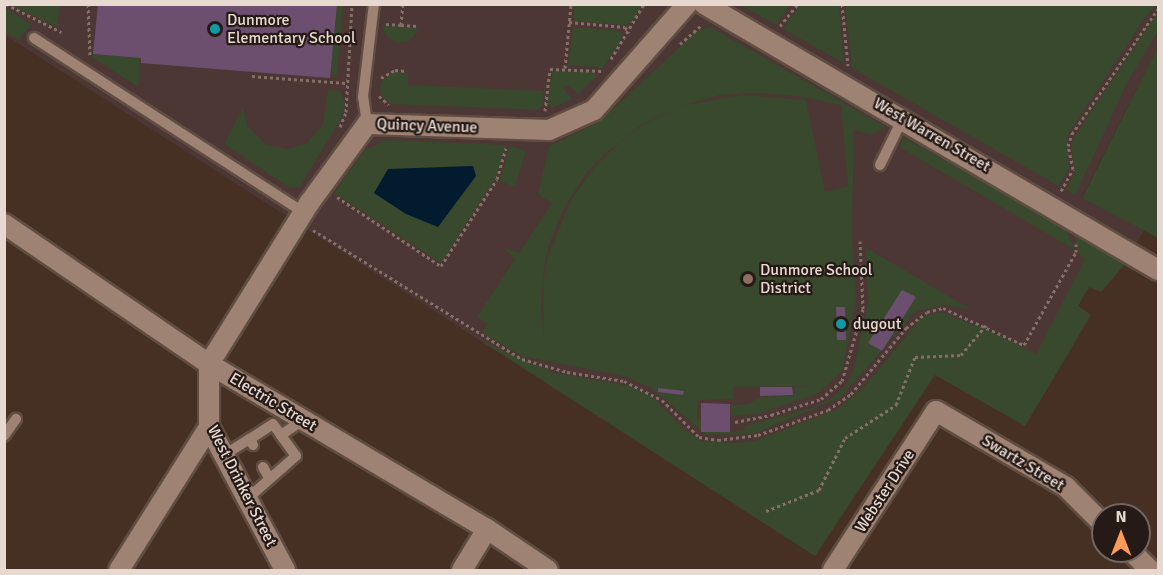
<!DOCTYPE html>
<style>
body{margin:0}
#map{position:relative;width:1163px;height:575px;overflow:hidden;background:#462f23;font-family:Signika,sans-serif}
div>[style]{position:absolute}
.education>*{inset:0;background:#4c3734}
.green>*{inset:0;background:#38492d}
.water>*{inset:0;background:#021b2e}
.building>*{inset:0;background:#6c4f6e}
.path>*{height:3px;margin-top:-1.5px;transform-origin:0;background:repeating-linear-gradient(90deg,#836f65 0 3px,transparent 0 6px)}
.roads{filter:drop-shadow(2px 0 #604d42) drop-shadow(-2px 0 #604d42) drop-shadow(0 2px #604d42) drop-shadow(0 -2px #604d42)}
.service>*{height:10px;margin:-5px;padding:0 5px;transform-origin:5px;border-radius:5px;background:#9e8374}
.minor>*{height:20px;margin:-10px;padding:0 10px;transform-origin:10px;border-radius:10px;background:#9e8374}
.dots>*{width:16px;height:16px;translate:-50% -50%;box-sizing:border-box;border:3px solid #251a15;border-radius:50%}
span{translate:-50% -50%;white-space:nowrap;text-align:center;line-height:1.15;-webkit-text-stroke:4.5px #251a15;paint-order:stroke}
.poi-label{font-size:16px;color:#e7d8d0}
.left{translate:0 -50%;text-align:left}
.street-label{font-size:16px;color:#e7d8d0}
.frame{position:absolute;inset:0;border:6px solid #e7d8d0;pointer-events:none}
.north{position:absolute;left:1091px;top:503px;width:60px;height:60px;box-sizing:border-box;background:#251a15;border:2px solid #736660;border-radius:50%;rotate:0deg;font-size:16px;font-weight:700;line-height:24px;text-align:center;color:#e7d8d0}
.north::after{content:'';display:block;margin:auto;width:21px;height:27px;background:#fd9c56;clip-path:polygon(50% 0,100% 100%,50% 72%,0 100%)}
</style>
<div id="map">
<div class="education">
<i style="clip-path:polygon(4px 5px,1158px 5px,1158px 47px,1082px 197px,1144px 230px,1125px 264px,1101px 292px,1089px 287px,1078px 306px,1091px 315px,1025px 426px,935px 375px,815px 556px,5px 35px)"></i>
</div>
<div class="green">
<i style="clip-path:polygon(1158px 4px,1146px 16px,1067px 136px,1069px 168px,1059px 186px,852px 68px,845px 5px)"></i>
<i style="clip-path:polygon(11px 5px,60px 5px,57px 27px)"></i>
<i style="clip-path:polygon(337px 5px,343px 5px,337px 75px,330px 76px)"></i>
<i style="clip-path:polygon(573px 5px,573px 4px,642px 5px,632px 22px,625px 25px,575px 21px)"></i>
<i style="clip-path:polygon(741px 5px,790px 5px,776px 25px)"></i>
<i style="clip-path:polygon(808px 5px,839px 5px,844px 63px,783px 29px,799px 6px)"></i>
<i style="clip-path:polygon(5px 8px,31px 24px,19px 40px,5px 32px)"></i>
<i style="clip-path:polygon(1158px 12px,1158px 31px,1127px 83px,1075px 196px,1066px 190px,1075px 173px,1071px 146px,1075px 136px)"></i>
<i style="clip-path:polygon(382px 25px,419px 28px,410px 41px,397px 43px,386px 36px)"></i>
<i style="clip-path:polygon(573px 27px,620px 31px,622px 38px,603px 68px,568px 65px)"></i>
<i style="clip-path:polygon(evenodd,710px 27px,886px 127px,872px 135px,854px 130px,852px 234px,856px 300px,842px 371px,817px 394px,757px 414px,731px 416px,731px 405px,749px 404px,759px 397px,793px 396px,794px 387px,818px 386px,733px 387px,733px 399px,698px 400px,697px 420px,730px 432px,744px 430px,745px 426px,811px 408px,831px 398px,846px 385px,854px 369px,868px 302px,865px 247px,972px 310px,944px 305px,915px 312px,840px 398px,753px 434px,707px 435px,651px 388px,624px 376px,522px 356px,488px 336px,483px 332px,488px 324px,477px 317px,515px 259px,503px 247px,519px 253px,552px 203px,538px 194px,549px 146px,599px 122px,697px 31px,710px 27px,759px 93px,798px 96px,841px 105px,848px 186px,825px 192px,806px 100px,742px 95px,681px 106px,719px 95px,759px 93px,710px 27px,680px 107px,641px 126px,620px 142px,594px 168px,572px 198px,547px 259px,543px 284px,544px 338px,541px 308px,544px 267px,549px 244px,565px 206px,588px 171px,607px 152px,641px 125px,680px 107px)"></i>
<i style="clip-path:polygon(1158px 47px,1158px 238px,1082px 198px)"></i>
<i style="clip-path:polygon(92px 54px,140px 58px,138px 87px,93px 58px)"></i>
<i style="clip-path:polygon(553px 71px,592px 72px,597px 76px,578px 94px,567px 85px,563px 88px,572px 99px,552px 108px,547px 101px)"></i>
<i style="clip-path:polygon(394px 72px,408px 73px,408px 85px,544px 91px,542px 106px,538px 110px,391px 104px,381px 96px,380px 87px,384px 78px)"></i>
<i style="clip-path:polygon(328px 90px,340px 91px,345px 104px,341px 119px,299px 187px,290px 188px,224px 144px,243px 107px,247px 126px,266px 145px,288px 149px,307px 143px,323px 124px)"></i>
<i style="clip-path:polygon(903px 137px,1064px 226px,1075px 250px,901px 148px)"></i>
<i style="clip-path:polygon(386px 140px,506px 145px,496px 177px,441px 263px,334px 193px,365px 150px)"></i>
<i style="clip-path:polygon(510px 145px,526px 151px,515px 187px,500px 181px)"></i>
<i style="clip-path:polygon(1073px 231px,1125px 264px,1101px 292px,1089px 287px,1078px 306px,1091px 315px,1025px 426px,935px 375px,815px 556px,478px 339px,555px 373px,630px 386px,650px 394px,681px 427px,700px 441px,738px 443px,758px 440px,838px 409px,864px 387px,922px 317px,940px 312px,990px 331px,1036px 354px,1085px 259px,1080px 256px)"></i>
</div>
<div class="water">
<i style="clip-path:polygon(473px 166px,476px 176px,438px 227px,406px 214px,374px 193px,388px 169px)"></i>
</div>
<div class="building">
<i style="clip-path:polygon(98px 4px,337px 4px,330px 78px,141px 63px,141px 58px,93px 54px)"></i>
<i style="clip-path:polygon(902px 290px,916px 297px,882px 351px,868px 343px)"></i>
<i style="clip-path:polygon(836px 307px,845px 307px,846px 340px,837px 340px)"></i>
<i style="clip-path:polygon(760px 387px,792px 387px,793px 395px,760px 396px)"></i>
<i style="clip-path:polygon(658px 388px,684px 391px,683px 395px,658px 392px)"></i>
<i style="clip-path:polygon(701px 403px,730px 404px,730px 432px,701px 432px)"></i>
</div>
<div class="path">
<i style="left:6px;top:4px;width:62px;rotate:27deg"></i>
<i style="left:88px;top:4px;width:53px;rotate:87.8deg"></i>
<i style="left:842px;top:4px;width:62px;rotate:84.5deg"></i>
<i style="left:569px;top:22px;width:56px;rotate:5.1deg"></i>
<i style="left:625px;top:27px;width:7px;rotate:56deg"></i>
<i style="left:386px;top:24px;width:15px;rotate:4deg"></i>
<i style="left:401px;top:25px;width:21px;rotate:-85deg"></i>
<i style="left:401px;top:25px;width:17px;rotate:3deg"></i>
<i style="left:780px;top:26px;width:28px;rotate:-51deg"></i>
<i style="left:680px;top:44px;width:29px;rotate:-41deg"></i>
<i style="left:611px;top:59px;width:64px;rotate:-59deg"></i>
<i style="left:565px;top:68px;width:64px;rotate:-84.6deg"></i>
<i style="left:252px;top:76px;width:94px;rotate:4.3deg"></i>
<i style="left:381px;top:78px;width:16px;rotate:-30deg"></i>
<i style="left:395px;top:70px;width:12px;rotate:5deg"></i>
<i style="left:379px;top:96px;width:13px;rotate:42deg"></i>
<i style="left:545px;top:111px;width:42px;rotate:-83.2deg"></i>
<i style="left:550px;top:69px;width:53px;rotate:2.2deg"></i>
<i style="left:340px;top:127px;width:16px;rotate:-68deg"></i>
<i style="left:346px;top:112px;width:108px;rotate:-86.8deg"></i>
<i style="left:1061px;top:191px;width:25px;rotate:-61deg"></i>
<i style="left:1073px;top:169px;width:24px;rotate:-102deg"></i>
<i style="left:1068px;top:146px;width:13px;rotate:-72deg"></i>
<i style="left:1072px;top:134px;width:152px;rotate:-55.5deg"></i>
<i style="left:337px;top:197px;width:125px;rotate:33.6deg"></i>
<i style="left:441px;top:266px;width:103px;rotate:-57.2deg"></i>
<i style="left:497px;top:179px;width:32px;rotate:-74deg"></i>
<i style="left:313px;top:230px;width:246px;rotate:31.7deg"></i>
<i style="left:522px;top:359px;width:47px;rotate:16.1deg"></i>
<i style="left:567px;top:372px;width:58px;rotate:9deg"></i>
<i style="left:624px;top:381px;width:42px;rotate:26.6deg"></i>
<i style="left:662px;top:400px;width:52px;rotate:45deg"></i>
<i style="left:699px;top:437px;width:19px;rotate:9deg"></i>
<i style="left:718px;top:440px;width:40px;rotate:-7.1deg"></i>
<i style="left:758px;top:435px;width:74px;rotate:-19.7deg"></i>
<i style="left:828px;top:410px;width:28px;rotate:-35deg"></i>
<i style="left:851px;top:394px;width:86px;rotate:-50.2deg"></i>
<i style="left:906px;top:328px;width:26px;rotate:-37deg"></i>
<i style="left:927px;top:312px;width:16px;rotate:-14deg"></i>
<i style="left:943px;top:308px;width:89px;rotate:24.6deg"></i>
<i style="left:1024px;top:345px;width:107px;rotate:-60.8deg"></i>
<i style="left:1076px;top:252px;width:8px;rotate:-90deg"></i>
<i style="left:735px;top:422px;width:37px;rotate:-11deg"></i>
<i style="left:771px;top:415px;width:52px;rotate:-17.7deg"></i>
<i style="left:821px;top:399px;width:28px;rotate:-41deg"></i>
<i style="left:842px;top:381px;width:75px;rotate:-73.7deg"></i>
<i style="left:863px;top:309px;width:68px;rotate:-92.5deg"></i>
<i style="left:766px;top:511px;width:57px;rotate:-21.6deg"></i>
<i style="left:819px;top:490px;width:58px;rotate:-63.4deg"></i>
<i style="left:845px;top:438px;width:61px;rotate:-32.9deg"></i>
<i style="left:896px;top:405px;width:52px;rotate:-68.4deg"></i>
<i style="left:915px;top:357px;width:46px;rotate:-2.5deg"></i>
<i style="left:961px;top:355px;width:39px;rotate:-50deg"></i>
</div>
<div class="roads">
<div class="service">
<i style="left:34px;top:38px;width:322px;rotate:32.9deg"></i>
<i style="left:367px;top:124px;width:27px;rotate:-98deg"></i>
<i style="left:363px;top:97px;width:94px;rotate:-83.3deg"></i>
<i style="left:880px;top:165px;width:52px;rotate:-63.9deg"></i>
<i style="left:4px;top:436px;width:21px;rotate:-55deg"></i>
<i style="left:253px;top:445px;width:7px;rotate:-117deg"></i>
<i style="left:250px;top:439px;width:27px;rotate:-33deg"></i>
<i style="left:273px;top:424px;width:14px;rotate:54deg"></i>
<i style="left:224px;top:455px;width:31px;rotate:-32deg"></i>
<i style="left:263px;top:467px;width:13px;rotate:61deg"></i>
<i style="left:247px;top:499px;width:65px;rotate:-41.3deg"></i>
<i style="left:296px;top:456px;width:26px;rotate:-126deg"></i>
<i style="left:281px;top:435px;width:27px;rotate:-34deg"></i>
</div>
<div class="minor">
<i style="left:704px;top:4px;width:526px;rotate:30.37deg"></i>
<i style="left:4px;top:224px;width:248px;rotate:34.3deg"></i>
<i style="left:209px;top:364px;width:323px;rotate:30.7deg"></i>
<i style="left:487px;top:529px;width:73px;rotate:33.9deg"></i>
<i style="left:209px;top:364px;width:191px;rotate:-58.1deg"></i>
<i style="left:310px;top:202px;width:97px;rotate:-53.8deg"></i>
<i style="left:367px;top:124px;width:182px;rotate:1.9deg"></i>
<i style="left:549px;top:130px;width:49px;rotate:-24deg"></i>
<i style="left:594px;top:110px;width:141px;rotate:-48.7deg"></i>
<i style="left:209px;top:364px;width:63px;rotate:90deg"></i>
<i style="left:209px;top:427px;width:162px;rotate:62deg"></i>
<i style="left:1131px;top:551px;width:27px;rotate:45deg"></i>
<i style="left:119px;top:570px;width:169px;rotate:-57.8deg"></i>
<i style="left:462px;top:570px;width:48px;rotate:-58.6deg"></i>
<i style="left:833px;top:570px;width:189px;rotate:-57.1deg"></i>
<i style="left:936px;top:411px;width:151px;rotate:30.3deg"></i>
<i style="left:1066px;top:487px;width:52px;rotate:45deg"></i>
</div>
</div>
<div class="dots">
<i style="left:215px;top:29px;background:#0f9aa8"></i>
<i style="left:748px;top:279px;background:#8d6e63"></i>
<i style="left:841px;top:324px;background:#0f9aa8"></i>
</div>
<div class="poi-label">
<span class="left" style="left:227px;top:29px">Dunmore<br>Elementary School</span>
<span class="left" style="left:760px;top:279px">Dunmore School<br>District</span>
<span class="left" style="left:853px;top:324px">dugout</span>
</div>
<div class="street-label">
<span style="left:427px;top:126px;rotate:2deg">Quincy Avenue</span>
<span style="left:932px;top:135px;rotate:30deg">West Warren Street</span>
<span style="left:273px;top:402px;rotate:31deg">Electric Street</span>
<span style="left:1023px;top:463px;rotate:31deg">Swartz Street</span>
<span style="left:242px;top:486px;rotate:63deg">West Drinker Street</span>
<span style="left:885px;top:491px;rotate:-57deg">Webster Drive</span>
</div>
<div class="frame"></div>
<div class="north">N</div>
</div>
